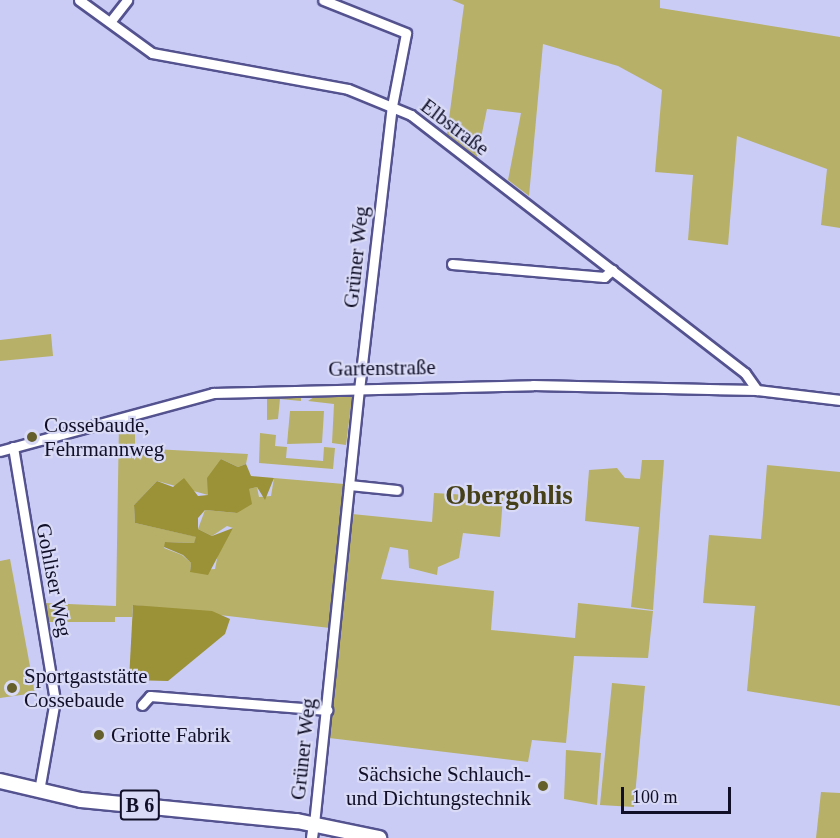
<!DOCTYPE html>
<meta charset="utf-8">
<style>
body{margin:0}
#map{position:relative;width:840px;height:838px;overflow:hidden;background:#caccf6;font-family:"Times New Roman",serif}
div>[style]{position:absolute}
.green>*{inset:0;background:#b7b069}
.forest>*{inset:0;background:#9b9136}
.roads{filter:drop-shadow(2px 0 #54528f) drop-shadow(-2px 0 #54528f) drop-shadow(0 2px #54528f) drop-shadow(0 -2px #54528f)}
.minor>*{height:9px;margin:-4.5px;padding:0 4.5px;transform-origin:4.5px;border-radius:4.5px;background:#fff}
.tertiary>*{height:10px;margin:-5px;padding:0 5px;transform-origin:5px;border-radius:5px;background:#fff}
.primary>*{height:14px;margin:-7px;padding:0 7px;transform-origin:7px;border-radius:7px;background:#fff}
.dots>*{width:16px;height:16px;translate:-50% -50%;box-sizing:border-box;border:3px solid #d9daf6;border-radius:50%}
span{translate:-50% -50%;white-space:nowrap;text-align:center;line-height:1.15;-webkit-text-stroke:4.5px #d9daf6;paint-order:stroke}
.shield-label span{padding:2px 4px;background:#d9daf6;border:2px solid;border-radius:4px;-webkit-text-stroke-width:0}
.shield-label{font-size:20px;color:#100f27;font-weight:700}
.street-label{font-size:21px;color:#100f27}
.poi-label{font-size:21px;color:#100f27}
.left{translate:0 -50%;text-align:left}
.right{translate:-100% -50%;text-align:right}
.district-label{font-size:27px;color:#454017;font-weight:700}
.scale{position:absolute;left:621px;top:787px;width:110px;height:27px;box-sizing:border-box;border:3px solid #100f27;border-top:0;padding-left:8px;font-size:18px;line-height:21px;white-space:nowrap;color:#100f27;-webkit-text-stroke:4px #d9daf6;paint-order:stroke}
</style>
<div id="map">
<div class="green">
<i style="clip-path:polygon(452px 0,660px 0,660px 8px,840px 37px,840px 228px,821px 225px,827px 169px,737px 136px,728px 245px,688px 240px,693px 175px,655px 172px,662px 90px,618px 66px,543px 44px,529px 196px,508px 180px,521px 113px,487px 109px,477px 157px,447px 134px,464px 5px)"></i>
<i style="clip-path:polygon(51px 334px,53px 356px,0 361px,0 340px)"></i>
<i style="clip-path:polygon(323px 391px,353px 391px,346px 445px,332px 443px,334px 404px,308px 401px)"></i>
<i style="clip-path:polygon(267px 394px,301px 394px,301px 401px,280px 399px,278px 419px,267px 420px)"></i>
<i style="clip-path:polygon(290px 411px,324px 411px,322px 443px,287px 444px)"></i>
<i style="clip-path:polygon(135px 416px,135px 448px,248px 454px,246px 464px,238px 467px,221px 459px,208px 495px,157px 481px,134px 505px,135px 523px,197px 537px,194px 543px,166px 542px,164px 548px,182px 555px,191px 563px,190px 571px,215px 569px,220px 544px,233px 528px,227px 526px,212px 536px,198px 529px,205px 510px,237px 513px,249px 489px,257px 487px,259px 497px,271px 496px,274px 478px,344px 484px,330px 628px,133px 605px,132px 617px,115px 617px,115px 622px,47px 622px,44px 603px,116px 606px,119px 421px)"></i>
<i style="clip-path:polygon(260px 433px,276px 435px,275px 446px,287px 447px,286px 458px,323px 461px,324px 447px,335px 448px,333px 469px,259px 463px)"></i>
<i style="clip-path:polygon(642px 460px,664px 460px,653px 610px,631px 607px,639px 527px,585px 521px,589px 470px,617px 468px,625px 478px,640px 479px)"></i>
<i style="clip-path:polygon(767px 465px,840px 472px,840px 706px,747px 691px,755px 606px,703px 603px,709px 535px,761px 539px)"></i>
<i style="clip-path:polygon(434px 493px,503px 497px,500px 537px,463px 533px,459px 558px,438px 567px,437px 575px,409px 568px,408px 550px,390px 547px,381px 579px,494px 591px,491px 630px,575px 638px,578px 603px,653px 611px,648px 658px,574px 656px,566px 743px,532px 740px,528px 762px,329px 738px,352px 514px,432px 522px)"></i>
<i style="clip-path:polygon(10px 559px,35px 693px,0 698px,0 561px)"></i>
<i style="clip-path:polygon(612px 683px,645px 686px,634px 807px,600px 805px)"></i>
<i style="clip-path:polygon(566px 750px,601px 753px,597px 805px,564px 799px)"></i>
<i style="clip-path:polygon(821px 792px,840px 793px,840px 838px,816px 838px)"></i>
</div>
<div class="forest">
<i style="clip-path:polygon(221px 459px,238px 467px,246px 464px,251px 476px,274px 478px,265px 500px,257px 487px,249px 489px,252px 504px,237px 513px,205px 510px,198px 518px,198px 529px,212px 536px,233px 528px,208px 575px,190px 572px,191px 563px,183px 555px,164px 547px,165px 542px,194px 543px,196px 537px,135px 523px,134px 505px,157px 481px,173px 487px,184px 478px,198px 496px,208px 495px,207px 478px)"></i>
<i style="clip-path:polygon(133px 605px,212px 611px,230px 619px,225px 634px,168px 681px,129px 680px)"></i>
</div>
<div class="roads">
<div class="minor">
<i style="left:79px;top:0;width:90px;rotate:36deg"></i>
<i style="left:152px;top:53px;width:199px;rotate:10.4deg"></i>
<i style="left:348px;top:89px;width:68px;rotate:22.4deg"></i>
<i style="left:411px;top:115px;width:422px;rotate:37.7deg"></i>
<i style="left:745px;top:373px;width:21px;rotate:55deg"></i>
<i style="left:110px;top:22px;width:28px;rotate:-52deg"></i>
<i style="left:452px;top:264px;width:153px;rotate:4.9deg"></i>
<i style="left:604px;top:277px;width:11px;rotate:-41deg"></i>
<i style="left:13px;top:447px;width:256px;rotate:80.6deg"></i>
<i style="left:55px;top:700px;width:92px;rotate:100deg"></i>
<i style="left:0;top:451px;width:221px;rotate:-15.2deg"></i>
<i style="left:213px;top:393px;width:320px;rotate:-1.4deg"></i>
<i style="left:533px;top:385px;width:224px;rotate:1.3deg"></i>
<i style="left:757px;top:390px;width:84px;rotate:6.9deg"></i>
<i style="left:349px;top:485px;width:48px;rotate:5.9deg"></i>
<i style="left:142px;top:705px;width:12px;rotate:-48deg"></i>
<i style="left:150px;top:696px;width:178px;rotate:4.5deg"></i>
<i style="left:314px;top:824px;width:436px;rotate:-84.1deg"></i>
<i style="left:359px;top:390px;width:286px;rotate:-83.4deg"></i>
<i style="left:392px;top:106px;width:74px;rotate:-79.1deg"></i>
<i style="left:406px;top:33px;width:89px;rotate:-158.3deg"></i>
</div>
<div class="tertiary">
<i style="left:312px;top:838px;width:14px;rotate:-82deg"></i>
</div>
<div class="primary">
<i style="left:0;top:781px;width:83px;rotate:13.2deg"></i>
<i style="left:81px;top:800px;width:217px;rotate:5.6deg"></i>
<i style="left:297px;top:821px;width:84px;rotate:11.7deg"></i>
</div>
</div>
<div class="dots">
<i style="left:32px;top:437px;background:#645f2b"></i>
<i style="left:12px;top:688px;background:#645f2b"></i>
<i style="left:99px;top:735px;background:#645f2b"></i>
<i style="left:543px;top:786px;background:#645f2b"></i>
</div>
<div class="shield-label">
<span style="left:140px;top:805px">B 6</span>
</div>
<div class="street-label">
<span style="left:455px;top:127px;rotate:37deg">Elbstraße</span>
<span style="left:356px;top:257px;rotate:-84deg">Grüner Weg</span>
<span style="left:382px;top:368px;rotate:-1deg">Gartenstraße</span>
<span style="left:54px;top:580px;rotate:79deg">Gohliser Weg</span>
<span style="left:303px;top:749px;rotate:-84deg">Grüner Weg</span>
</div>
<div class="poi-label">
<span class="left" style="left:44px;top:437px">Cossebaude,<br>Fehrmannweg</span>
<span class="left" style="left:24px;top:688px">Sportgaststätte<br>Cossebaude</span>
<span class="left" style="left:111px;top:735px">Griotte Fabrik</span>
<span class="right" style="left:531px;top:786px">Sächsiche Schlauch-<br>und Dichtungstechnik</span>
</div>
<div class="district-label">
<span style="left:509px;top:496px">Obergohlis</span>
</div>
<div class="scale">100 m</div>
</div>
